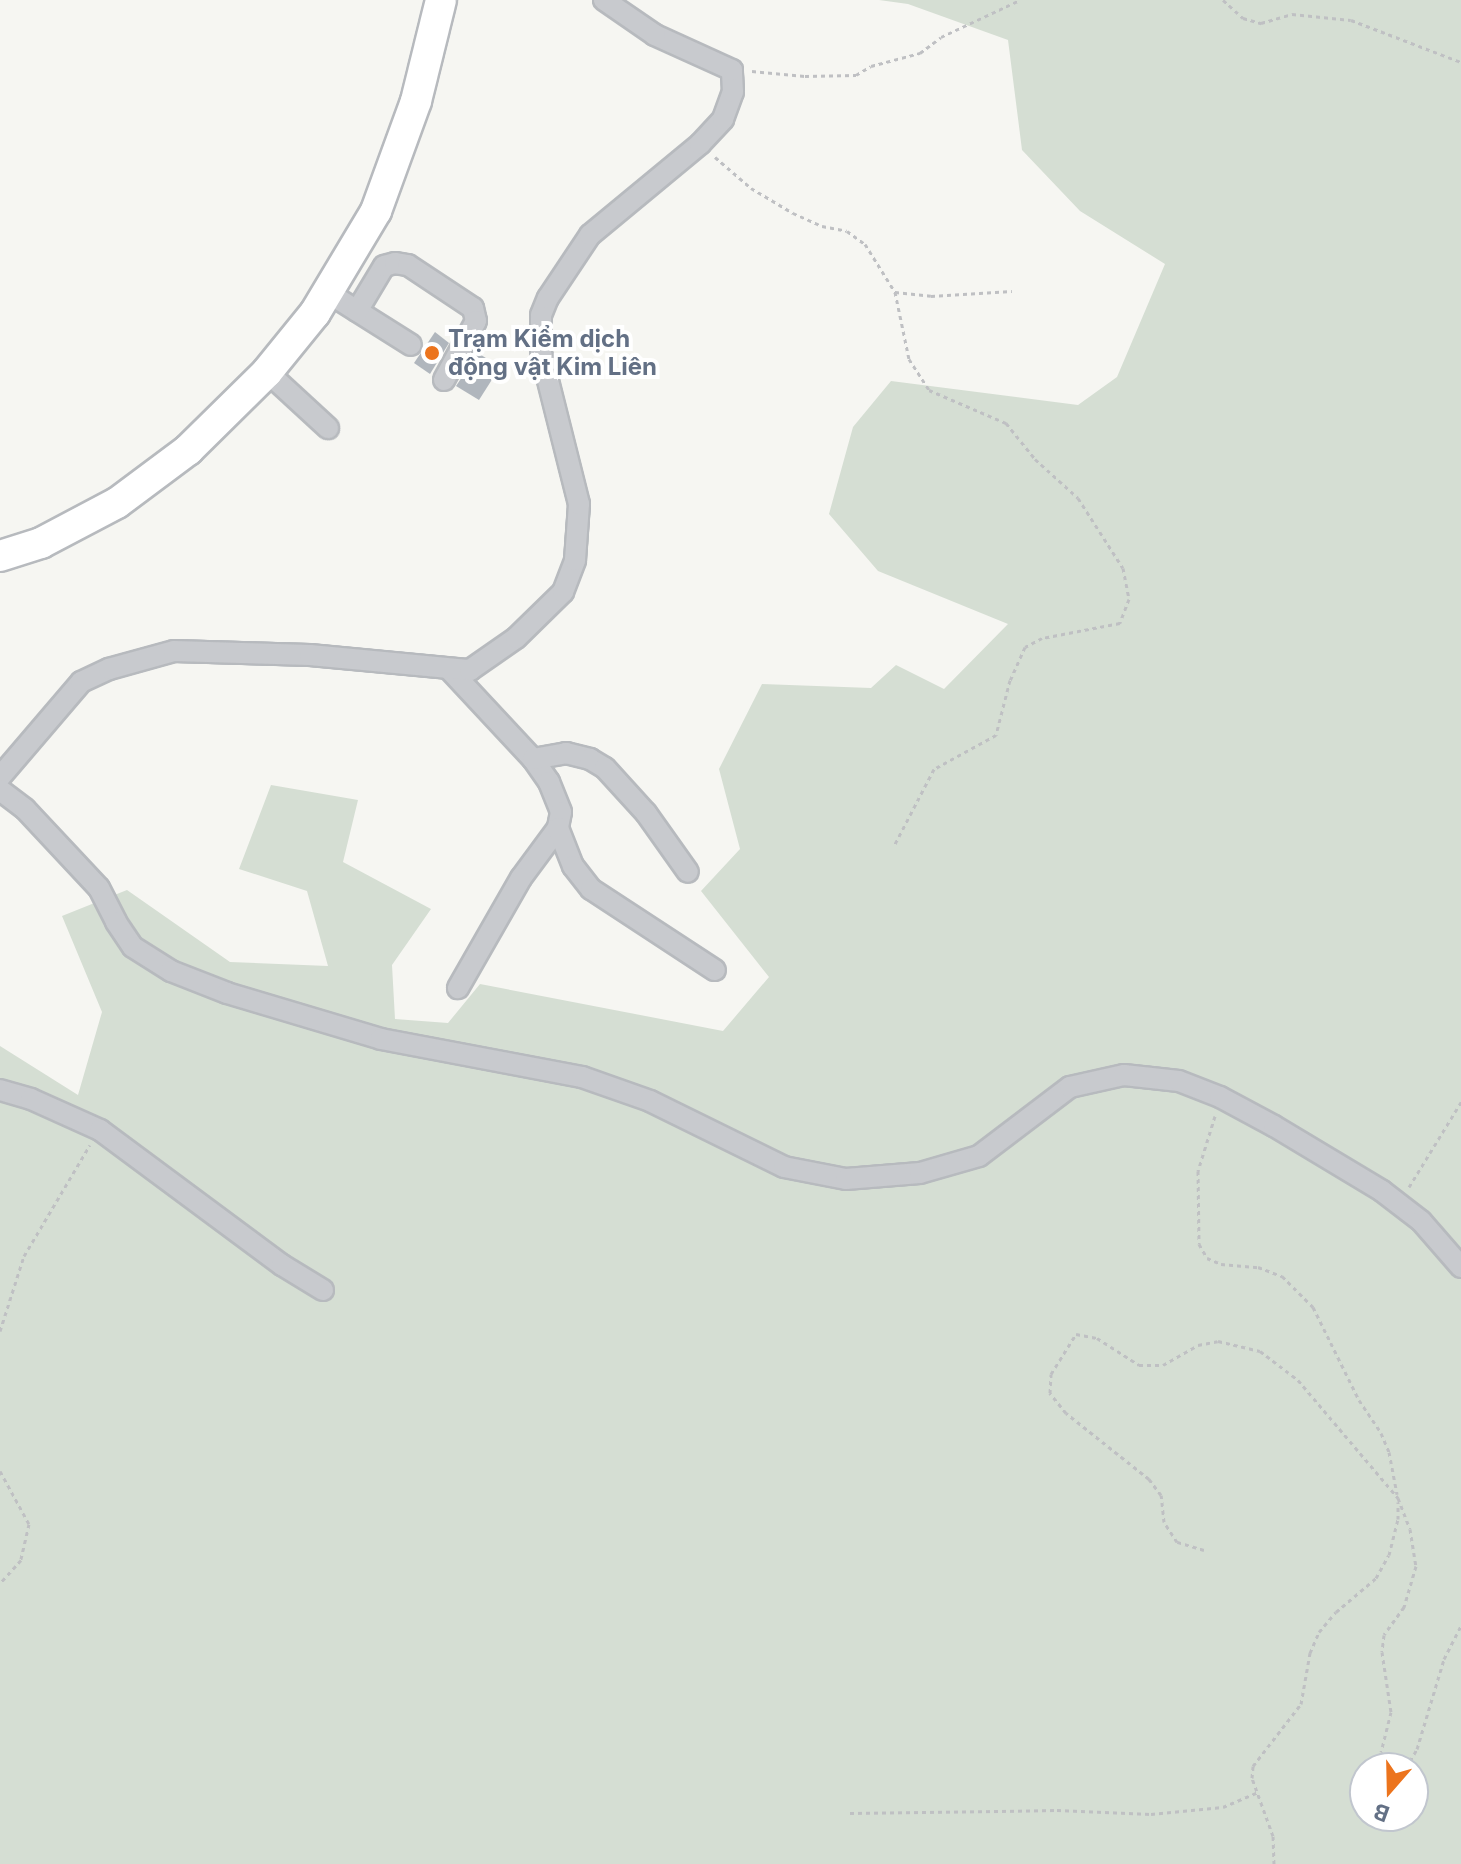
<!DOCTYPE html>
<meta charset="utf-8">
<style>
body{margin:0}
#map{position:relative;width:1461px;height:1864px;overflow:hidden;background:#f6f6f2;font-family:Inter,sans-serif}
div>[style]{position:absolute}
.green>*{inset:0;background:#d5ded3}
.building>*{inset:0;background:#b0b6bd}
.path>*{height:3px;margin-top:-1.5px;transform-origin:0;background:repeating-linear-gradient(90deg,#bfc0c3 0 4px,transparent 0 8px)}
.roads{filter:drop-shadow(2px 0 #b7babe) drop-shadow(-2px 0 #b7babe) drop-shadow(0 2px #b7babe) drop-shadow(0 -2px #b7babe)}
.minor>*{height:20px;margin:-10px;padding:0 10px;transform-origin:10px;border-radius:10px;background:#c8cace}
.highway>*{height:30px;margin:-15px;padding:0 15px;transform-origin:15px;border-radius:15px;background:#fff}
.dots>*{width:22px;height:22px;translate:-50% -50%;box-sizing:border-box;border:4px solid #fff;border-radius:50%}
span{translate:-50% -50%;white-space:nowrap;text-align:center;line-height:1.15;-webkit-text-stroke:8px #fff;paint-order:stroke}
.poi-label{font-size:24px;color:#637085;font-weight:700}
.left{translate:0 -50%;text-align:left}
.north{position:absolute;left:1349px;top:1752px;width:80px;height:80px;box-sizing:border-box;background:#fff;border:2px solid #c1c6ce;border-radius:50%;rotate:200deg;font-size:22px;font-weight:700;line-height:32px;text-align:center;color:#637085}
.north::after{content:'';display:block;margin:auto;width:28px;height:36px;background:#ec741d;clip-path:polygon(50% 0,100% 100%,50% 72%,0 100%)}
</style>
<div id="map">
<div class="green">
<i style="clip-path:polygon(evenodd,879px 0,1461px 0,1461px 1864px,0 1864px,0 1046px,78px 1095px,102px 1012px,62px 916px,127px 890px,230px 962px,328px 966px,307px 891px,239px 869px,271px 785px,358px 800px,343px 862px,431px 909px,392px 965px,395px 1019px,448px 1023px,480px 984px,723px 1031px,769px 977px,701px 891px,740px 849px,719px 769px,762px 684px,871px 688px,896px 665px,944px 689px,1008px 624px,878px 571px,829px 514px,853px 427px,891px 381px,1078px 405px,1117px 377px,1165px 264px,1080px 211px,1022px 150px,1008px 40px,908px 4px,879px 0,1365px 1768px,1413px 1768px,1413px 1816px,1365px 1816px,1365px 1768px)"></i>
</div>
<div class="building">
<i style="clip-path:polygon(435px 332px,449px 343px,430px 374px,414px 363px)"></i>
<i style="clip-path:polygon(478px 353px,500px 367px,479px 400px,456px 386px)"></i>
</div>
<div class="path">
<i style="left:1223px;top:0;width:27px;rotate:42deg"></i>
<i style="left:1243px;top:18px;width:19px;rotate:16deg"></i>
<i style="left:1261px;top:23px;width:32px;rotate:-16deg"></i>
<i style="left:1292px;top:14px;width:59px;rotate:5.8deg"></i>
<i style="left:1351px;top:20px;width:118px;rotate:20.9deg"></i>
<i style="left:752px;top:71px;width:53px;rotate:5.4deg"></i>
<i style="left:805px;top:76px;width:51px;rotate:-1.1deg"></i>
<i style="left:856px;top:75px;width:17px;rotate:-31deg"></i>
<i style="left:871px;top:66px;width:51px;rotate:-14.9deg"></i>
<i style="left:920px;top:53px;width:26px;rotate:-37deg"></i>
<i style="left:941px;top:37px;width:87px;rotate:-25.1deg"></i>
<i style="left:715px;top:157px;width:48px;rotate:40.7deg"></i>
<i style="left:751px;top:188px;width:49px;rotate:30.8deg"></i>
<i style="left:793px;top:213px;width:32px;rotate:24deg"></i>
<i style="left:822px;top:226px;width:25px;rotate:11deg"></i>
<i style="left:847px;top:231px;width:22px;rotate:36deg"></i>
<i style="left:865px;top:244px;width:57px;rotate:58deg"></i>
<i style="left:895px;top:292px;width:68px;rotate:78.2deg"></i>
<i style="left:909px;top:359px;width:37px;rotate:57deg"></i>
<i style="left:929px;top:390px;width:84px;rotate:23.2deg"></i>
<i style="left:1006px;top:423px;width:46px;rotate:51.1deg"></i>
<i style="left:1035px;top:459px;width:58px;rotate:42.2deg"></i>
<i style="left:1078px;top:498px;width:83px;rotate:57.3deg"></i>
<i style="left:1123px;top:568px;width:32px;rotate:79deg"></i>
<i style="left:1129px;top:599px;width:26px;rotate:111deg"></i>
<i style="left:1120px;top:623px;width:79px;rotate:169.1deg"></i>
<i style="left:1042px;top:638px;width:19px;rotate:152deg"></i>
<i style="left:1025px;top:647px;width:36px;rotate:114deg"></i>
<i style="left:1010px;top:680px;width:57px;rotate:104.3deg"></i>
<i style="left:996px;top:735px;width:71px;rotate:151.3deg"></i>
<i style="left:934px;top:769px;width:87px;rotate:117.5deg"></i>
<i style="left:895px;top:292px;width:36px;rotate:6deg"></i>
<i style="left:931px;top:296px;width:81px;rotate:-3.5deg"></i>
<i style="left:1215px;top:1116px;width:58px;rotate:107.2deg"></i>
<i style="left:1198px;top:1171px;width:73px;rotate:89.2deg"></i>
<i style="left:1199px;top:1244px;width:16px;rotate:60deg"></i>
<i style="left:1207px;top:1258px;width:15px;rotate:23deg"></i>
<i style="left:1221px;top:1264px;width:37px;rotate:5deg"></i>
<i style="left:1258px;top:1267px;width:26px;rotate:21deg"></i>
<i style="left:1282px;top:1276px;width:44px;rotate:45deg"></i>
<i style="left:1313px;top:1307px;width:104px;rotate:63.7deg"></i>
<i style="left:1359px;top:1400px;width:40px;rotate:56deg"></i>
<i style="left:1381px;top:1433px;width:21px;rotate:67deg"></i>
<i style="left:1389px;top:1452px;width:43px;rotate:79.2deg"></i>
<i style="left:1409px;top:1187px;width:100px;rotate:-58.5deg"></i>
<i style="left:0;top:1331px;width:79px;rotate:-72.3deg"></i>
<i style="left:24px;top:1256px;width:129px;rotate:-59.3deg"></i>
<i style="left:0;top:1471px;width:60px;rotate:61.3deg"></i>
<i style="left:29px;top:1524px;width:37px;rotate:103deg"></i>
<i style="left:21px;top:1560px;width:31px;rotate:132deg"></i>
<i style="left:1204px;top:1550px;width:28px;rotate:-163deg"></i>
<i style="left:1177px;top:1542px;width:24px;rotate:-123deg"></i>
<i style="left:1164px;top:1522px;width:27px;rotate:-96deg"></i>
<i style="left:1161px;top:1495px;width:20px;rotate:-127deg"></i>
<i style="left:1149px;top:1479px;width:106px;rotate:-141.5deg"></i>
<i style="left:1066px;top:1413px;width:26px;rotate:-129deg"></i>
<i style="left:1050px;top:1393px;width:19px;rotate:-87deg"></i>
<i style="left:1051px;top:1374px;width:47px;rotate:-58deg"></i>
<i style="left:1076px;top:1334px;width:21px;rotate:11deg"></i>
<i style="left:1097px;top:1338px;width:50px;rotate:32.7deg"></i>
<i style="left:1139px;top:1365px;width:24px"></i>
<i style="left:1163px;top:1365px;width:40px;rotate:-29.7deg"></i>
<i style="left:1198px;top:1345px;width:20px;rotate:-11deg"></i>
<i style="left:1218px;top:1341px;width:43px;rotate:13.4deg"></i>
<i style="left:1260px;top:1351px;width:48px;rotate:37.3deg"></i>
<i style="left:1298px;top:1380px;width:155px;rotate:49.7deg"></i>
<i style="left:1398px;top:1498px;width:33px;rotate:69deg"></i>
<i style="left:1410px;top:1529px;width:37px;rotate:81deg"></i>
<i style="left:1416px;top:1566px;width:43px;rotate:106.3deg"></i>
<i style="left:1404px;top:1607px;width:34px;rotate:126deg"></i>
<i style="left:1384px;top:1635px;width:17px;rotate:97deg"></i>
<i style="left:1382px;top:1652px;width:61px;rotate:81.5deg"></i>
<i style="left:1391px;top:1712px;width:41px;rotate:104deg"></i>
<i style="left:1381px;top:1752px;width:16px;rotate:79deg"></i>
<i style="left:1406px;top:1768px;width:22px;rotate:-60deg"></i>
<i style="left:1417px;top:1749px;width:94px;rotate:-73.3deg"></i>
<i style="left:1444px;top:1659px;width:38px;rotate:-63deg"></i>
<i style="left:850px;top:1813px;width:207px;rotate:-0.8deg"></i>
<i style="left:1057px;top:1810px;width:94px;rotate:2.4deg"></i>
<i style="left:1151px;top:1814px;width:72px;rotate:-5.6deg"></i>
<i style="left:1223px;top:1807px;width:38px;rotate:-23deg"></i>
<i style="left:1274px;top:1864px;width:28px;rotate:-92deg"></i>
<i style="left:1273px;top:1836px;width:62px;rotate:-109.9deg"></i>
<i style="left:1252px;top:1778px;width:12px;rotate:-85deg"></i>
<i style="left:1253px;top:1766px;width:78px;rotate:-52.3deg"></i>
<i style="left:1301px;top:1704px;width:52px;rotate:-80deg"></i>
<i style="left:1310px;top:1653px;width:23px;rotate:-67deg"></i>
<i style="left:1319px;top:1632px;width:26px;rotate:-50deg"></i>
<i style="left:1336px;top:1612px;width:52px;rotate:-40.4deg"></i>
<i style="left:1376px;top:1578px;width:26px;rotate:-61deg"></i>
<i style="left:1389px;top:1555px;width:37px;rotate:-76deg"></i>
<i style="left:1398px;top:1519px;width:17px;rotate:-90deg"></i>
</div>
<div class="roads">
<div class="minor">
<i style="left:327px;top:292px;width:99px;rotate:32.2deg"></i>
<i style="left:357px;top:311px;width:52px;rotate:-59deg"></i>
<i style="left:384px;top:266px;width:11px;rotate:-15deg"></i>
<i style="left:395px;top:263px;width:13px;rotate:9deg"></i>
<i style="left:408px;top:265px;width:78px;rotate:33.5deg"></i>
<i style="left:473px;top:308px;width:13px;rotate:77deg"></i>
<i style="left:476px;top:321px;width:67px;rotate:118.5deg"></i>
<i style="left:267px;top:372px;width:83px;rotate:42.6deg"></i>
<i style="left:449px;top:669px;width:123px;rotate:47deg"></i>
<i style="left:533px;top:759px;width:28px;rotate:55deg"></i>
<i style="left:549px;top:782px;width:32px;rotate:68deg"></i>
<i style="left:561px;top:812px;width:16px;rotate:101deg"></i>
<i style="left:558px;top:828px;width:62px;rotate:126.5deg"></i>
<i style="left:521px;top:878px;width:127px;rotate:119.8deg"></i>
<i style="left:533px;top:759px;width:34px;rotate:-10deg"></i>
<i style="left:566px;top:753px;width:25px;rotate:14deg"></i>
<i style="left:590px;top:759px;width:17px;rotate:31deg"></i>
<i style="left:605px;top:768px;width:61px;rotate:47.7deg"></i>
<i style="left:646px;top:813px;width:72px;rotate:54.6deg"></i>
<i style="left:0;top:777px;width:125px;rotate:-49.5deg"></i>
<i style="left:81px;top:682px;width:31px;rotate:-25deg"></i>
<i style="left:109px;top:669px;width:67px;rotate:-15.5deg"></i>
<i style="left:174px;top:651px;width:136px;rotate:1.7deg"></i>
<i style="left:310px;top:655px;width:161px;rotate:5.4deg"></i>
<i style="left:470px;top:670px;width:56px;rotate:-34.8deg"></i>
<i style="left:516px;top:638px;width:66px;rotate:-44.4deg"></i>
<i style="left:563px;top:592px;width:34px;rotate:-69deg"></i>
<i style="left:575px;top:560px;width:56px;rotate:-85.9deg"></i>
<i style="left:579px;top:504px;width:156px;rotate:-104.1deg"></i>
<i style="left:541px;top:353px;width:38px;rotate:-90deg"></i>
<i style="left:541px;top:315px;width:18px;rotate:-68deg"></i>
<i style="left:548px;top:298px;width:76px;rotate:-56.3deg"></i>
<i style="left:590px;top:235px;width:143px;rotate:-39.6deg"></i>
<i style="left:700px;top:144px;width:34px;rotate:-47deg"></i>
<i style="left:723px;top:119px;width:29px;rotate:-70deg"></i>
<i style="left:733px;top:92px;width:22px;rotate:-93deg"></i>
<i style="left:732px;top:70px;width:85px;rotate:-155.6deg"></i>
<i style="left:655px;top:35px;width:62px;rotate:-145.5deg"></i>
<i style="left:0;top:790px;width:31px;rotate:37deg"></i>
<i style="left:25px;top:809px;width:108px;rotate:46.9deg"></i>
<i style="left:99px;top:888px;width:38px;rotate:63deg"></i>
<i style="left:116px;top:922px;width:30px;rotate:56deg"></i>
<i style="left:133px;top:947px;width:45px;rotate:32.3deg"></i>
<i style="left:171px;top:971px;width:60px;rotate:21.4deg"></i>
<i style="left:227px;top:993px;width:161px;rotate:16.6deg"></i>
<i style="left:381px;top:1039px;width:205px;rotate:10.7deg"></i>
<i style="left:582px;top:1077px;width:72px;rotate:19.4deg"></i>
<i style="left:650px;top:1101px;width:149px;rotate:26.2deg"></i>
<i style="left:784px;top:1167px;width:63px;rotate:11deg"></i>
<i style="left:846px;top:1179px;width:74px;rotate:-4.6deg"></i>
<i style="left:920px;top:1173px;width:61px;rotate:-16.1deg"></i>
<i style="left:979px;top:1156px;width:114px;rotate:-37.2deg"></i>
<i style="left:1070px;top:1087px;width:55px;rotate:-12.5deg"></i>
<i style="left:1124px;top:1075px;width:55px;rotate:6.2deg"></i>
<i style="left:1179px;top:1081px;width:44px;rotate:21.3deg"></i>
<i style="left:1220px;top:1097px;width:61px;rotate:28.2deg"></i>
<i style="left:1274px;top:1126px;width:126px;rotate:31deg"></i>
<i style="left:1382px;top:1191px;width:49px;rotate:37.6deg"></i>
<i style="left:1421px;top:1221px;width:61px;rotate:49deg"></i>
<i style="left:558px;top:828px;width:41px;rotate:68.5deg"></i>
<i style="left:573px;top:866px;width:29px;rotate:52deg"></i>
<i style="left:591px;top:889px;width:148px;rotate:33.2deg"></i>
<i style="left:0;top:1090px;width:32px;rotate:16deg"></i>
<i style="left:31px;top:1099px;width:76px;rotate:24.2deg"></i>
<i style="left:100px;top:1130px;width:227px;rotate:36.6deg"></i>
<i style="left:282px;top:1265px;width:48px;rotate:31.4deg"></i>
</div>
<div class="highway">
<i style="left:0;top:556px;width:43px;rotate:-17.6deg"></i>
<i style="left:41px;top:543px;width:86px;rotate:-27.8deg"></i>
<i style="left:117px;top:503px;width:89px;rotate:-36.7deg"></i>
<i style="left:188px;top:450px;width:111px;rotate:-44.6deg"></i>
<i style="left:267px;top:372px;width:76px;rotate:-50.9deg"></i>
<i style="left:315px;top:313px;width:119px;rotate:-59.1deg"></i>
<i style="left:376px;top:211px;width:117px;rotate:-70deg"></i>
<i style="left:416px;top:101px;width:104px;rotate:-76.1deg"></i>
</div>
</div>
<div class="dots">
<i style="left:432px;top:353px;background:#ec741d"></i>
</div>
<div class="poi-label">
<span class="left" style="left:448px;top:353px">Trạm Kiểm dịch<br>động vật Kim Liên</span>
</div>
<div class="north">B</div>
</div>
